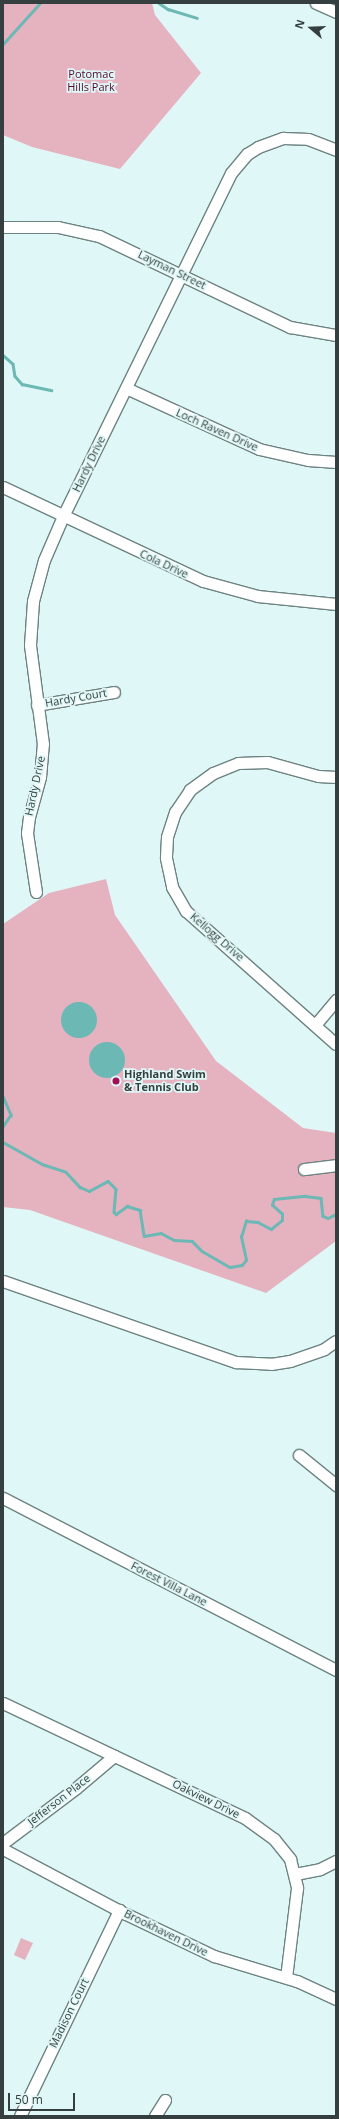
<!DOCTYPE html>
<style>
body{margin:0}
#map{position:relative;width:339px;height:2119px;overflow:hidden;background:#dff7f6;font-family:"Open Sans",sans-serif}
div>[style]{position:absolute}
.green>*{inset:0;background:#e5b2c0}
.water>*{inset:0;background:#6bb8b5}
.round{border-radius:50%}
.stream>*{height:2.5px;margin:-1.25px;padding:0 1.25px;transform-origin:1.25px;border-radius:1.25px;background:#6bb8b5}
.roads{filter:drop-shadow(1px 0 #6d8381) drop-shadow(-1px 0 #6d8381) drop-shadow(0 1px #6d8381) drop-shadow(0 -1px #6d8381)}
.minor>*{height:11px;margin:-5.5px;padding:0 5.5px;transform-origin:5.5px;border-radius:5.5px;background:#fff}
.dots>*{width:11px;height:11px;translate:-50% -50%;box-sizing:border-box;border:2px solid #dff7f6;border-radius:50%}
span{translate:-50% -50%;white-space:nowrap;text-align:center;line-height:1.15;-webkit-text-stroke:3.5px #dff7f6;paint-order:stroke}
.park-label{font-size:11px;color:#530a2a}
.street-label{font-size:11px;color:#363f3f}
.poi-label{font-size:11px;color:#363f3f;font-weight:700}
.left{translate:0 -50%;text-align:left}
.frame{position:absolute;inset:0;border:4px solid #363f3f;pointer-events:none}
.north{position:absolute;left:291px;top:8px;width:40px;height:40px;-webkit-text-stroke:3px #dff7f6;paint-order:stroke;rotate:289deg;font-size:11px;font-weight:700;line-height:16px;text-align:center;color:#363f3f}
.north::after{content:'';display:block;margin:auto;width:14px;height:18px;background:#363f3f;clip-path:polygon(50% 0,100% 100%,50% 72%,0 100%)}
.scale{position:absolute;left:8px;top:2093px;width:67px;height:18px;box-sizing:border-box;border:2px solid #363f3f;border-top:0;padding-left:5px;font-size:12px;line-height:14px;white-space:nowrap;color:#363f3f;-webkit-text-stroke:3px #dff7f6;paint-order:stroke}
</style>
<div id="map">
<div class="green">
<i style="clip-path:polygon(3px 3px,152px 3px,155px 15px,201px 73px,120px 169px,32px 147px,3px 135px)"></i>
<i style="clip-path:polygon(106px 879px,115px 915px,216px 1061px,303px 1128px,336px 1133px,336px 1241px,266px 1293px,30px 1210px,3px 1207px,3px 924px,49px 893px)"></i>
<i style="clip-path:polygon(21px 1938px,33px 1943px,25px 1960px,14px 1955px)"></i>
</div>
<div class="water">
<i class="round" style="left:61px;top:1002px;width:36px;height:36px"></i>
<i class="round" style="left:89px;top:1042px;width:36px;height:36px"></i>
</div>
<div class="stream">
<i style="left:159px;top:3px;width:11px;rotate:34deg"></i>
<i style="left:168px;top:9px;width:30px;rotate:17deg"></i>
<i style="left:3px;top:44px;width:55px;rotate:-47.9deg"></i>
<i style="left:3px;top:355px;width:13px;rotate:42deg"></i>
<i style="left:13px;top:364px;width:12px;rotate:81deg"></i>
<i style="left:15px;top:376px;width:11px;rotate:49deg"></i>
<i style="left:22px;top:384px;width:30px;rotate:12deg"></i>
<i style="left:3px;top:1096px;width:21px;rotate:67deg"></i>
<i style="left:11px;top:1115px;width:14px;rotate:124deg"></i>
<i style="left:3px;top:1142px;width:45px;rotate:29.4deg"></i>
<i style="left:42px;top:1164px;width:25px;rotate:18deg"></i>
<i style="left:66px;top:1172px;width:21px;rotate:47deg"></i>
<i style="left:80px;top:1187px;width:10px;rotate:24deg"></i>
<i style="left:89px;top:1191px;width:21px;rotate:-28deg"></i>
<i style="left:108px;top:1181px;width:11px;rotate:45deg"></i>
<i style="left:116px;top:1189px;width:23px;rotate:95deg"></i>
<i style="left:114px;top:1212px;width:3px;rotate:45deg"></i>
<i style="left:116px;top:1214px;width:14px;rotate:-36deg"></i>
<i style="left:127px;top:1206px;width:14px;rotate:17deg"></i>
<i style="left:140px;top:1210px;width:26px;rotate:81deg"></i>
<i style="left:144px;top:1236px;width:17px;rotate:-10deg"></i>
<i style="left:161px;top:1233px;width:15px;rotate:28deg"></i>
<i style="left:174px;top:1240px;width:18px;rotate:3deg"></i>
<i style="left:192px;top:1241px;width:14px;rotate:45deg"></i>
<i style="left:202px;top:1251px;width:32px;rotate:30deg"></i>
<i style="left:230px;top:1267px;width:12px;rotate:-9deg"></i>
<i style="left:242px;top:1265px;width:6px;rotate:-51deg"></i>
<i style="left:246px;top:1260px;width:24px;rotate:-102deg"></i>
<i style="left:241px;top:1237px;width:17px;rotate:-73deg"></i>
<i style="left:246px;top:1221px;width:12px;rotate:5deg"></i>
<i style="left:258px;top:1222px;width:15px;rotate:28deg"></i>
<i style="left:271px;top:1229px;width:14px;rotate:-39deg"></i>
<i style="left:282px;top:1220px;width:6px;rotate:-90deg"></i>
<i style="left:282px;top:1214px;width:13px;rotate:-138deg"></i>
<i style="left:272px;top:1205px;width:6px;rotate:-72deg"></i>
<i style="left:274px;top:1199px;width:31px;rotate:-6deg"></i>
<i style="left:305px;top:1196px;width:16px;rotate:7deg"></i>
<i style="left:321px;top:1198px;width:18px;rotate:84deg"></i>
<i style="left:323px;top:1216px;width:5px;rotate:22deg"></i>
<i style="left:328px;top:1218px;width:9px;rotate:-27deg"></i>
</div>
<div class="roads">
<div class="minor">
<i style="left:316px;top:3px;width:22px;rotate:24deg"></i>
<i style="left:3px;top:227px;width:55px"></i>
<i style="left:58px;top:227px;width:42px;rotate:12.4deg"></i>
<i style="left:99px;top:236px;width:212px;rotate:25.5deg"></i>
<i style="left:290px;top:327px;width:47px;rotate:9.9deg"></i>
<i style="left:126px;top:388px;width:146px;rotate:24.6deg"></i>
<i style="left:259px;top:449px;width:50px;rotate:12.7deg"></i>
<i style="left:308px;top:460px;width:28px;rotate:4deg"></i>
<i style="left:3px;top:487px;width:221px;rotate:25.2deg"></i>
<i style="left:203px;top:581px;width:57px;rotate:15.3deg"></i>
<i style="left:258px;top:596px;width:78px;rotate:5.9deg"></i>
<i style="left:37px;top:705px;width:78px;rotate:-9.6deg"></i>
<i style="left:336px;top:777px;width:18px;rotate:-177deg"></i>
<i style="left:318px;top:776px;width:53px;rotate:-164.6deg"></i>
<i style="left:267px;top:762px;width:29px;rotate:178deg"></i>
<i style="left:238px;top:763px;width:27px;rotate:158deg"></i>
<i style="left:213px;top:773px;width:29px;rotate:144deg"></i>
<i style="left:190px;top:790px;width:27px;rotate:124deg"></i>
<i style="left:175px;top:812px;width:26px;rotate:108deg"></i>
<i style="left:167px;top:837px;width:21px;rotate:93deg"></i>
<i style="left:166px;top:858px;width:30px;rotate:78deg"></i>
<i style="left:172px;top:887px;width:28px;rotate:60deg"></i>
<i style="left:186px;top:911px;width:200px;rotate:41.6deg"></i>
<i style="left:36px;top:892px;width:60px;rotate:-98.7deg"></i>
<i style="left:27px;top:833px;width:16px;rotate:-83deg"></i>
<i style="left:29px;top:817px;width:41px;rotate:-74.6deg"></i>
<i style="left:40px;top:777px;width:33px;rotate:-85deg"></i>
<i style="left:43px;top:744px;width:100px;rotate:-97.5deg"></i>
<i style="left:30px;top:645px;width:44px;rotate:-86.1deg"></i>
<i style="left:33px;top:601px;width:42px;rotate:-75deg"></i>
<i style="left:44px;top:560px;width:48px;rotate:-66.6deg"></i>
<i style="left:63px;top:516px;width:382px;rotate:-63.9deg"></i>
<i style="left:231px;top:173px;width:25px;rotate:-50deg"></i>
<i style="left:247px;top:154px;width:13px;rotate:-32deg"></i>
<i style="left:258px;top:147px;width:27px;rotate:-20deg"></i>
<i style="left:283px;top:138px;width:25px;rotate:2deg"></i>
<i style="left:308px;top:139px;width:30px;rotate:21deg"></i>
<i style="left:315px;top:1025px;width:33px;rotate:-50deg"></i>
<i style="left:304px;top:1169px;width:32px;rotate:-7deg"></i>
<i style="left:3px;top:1281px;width:247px;rotate:19.2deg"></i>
<i style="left:236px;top:1362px;width:35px;rotate:3deg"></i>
<i style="left:271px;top:1364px;width:19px;rotate:-9deg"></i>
<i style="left:290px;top:1361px;width:36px;rotate:-19deg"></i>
<i style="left:324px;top:1349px;width:14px;rotate:-34deg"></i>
<i style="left:299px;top:1455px;width:48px;rotate:39deg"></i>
<i style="left:3px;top:1498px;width:375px;rotate:27.3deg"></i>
<i style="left:3px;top:1703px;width:268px;rotate:25.4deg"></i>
<i style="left:245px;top:1818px;width:36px;rotate:36deg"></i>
<i style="left:274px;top:1839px;width:26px;rotate:51deg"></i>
<i style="left:290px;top:1859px;width:30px;rotate:76deg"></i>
<i style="left:297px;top:1888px;width:90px;rotate:97deg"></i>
<i style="left:3px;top:1843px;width:91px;rotate:-37deg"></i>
<i style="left:76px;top:1788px;width:50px;rotate:-40.1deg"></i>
<i style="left:3px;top:1849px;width:139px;rotate:27.9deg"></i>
<i style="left:126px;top:1914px;width:98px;rotate:25.5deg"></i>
<i style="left:214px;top:1956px;width:87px;rotate:16.8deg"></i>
<i style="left:297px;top:1981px;width:43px;rotate:24.8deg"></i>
<i style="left:295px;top:1874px;width:25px;rotate:-11deg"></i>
<i style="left:320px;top:1869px;width:18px;rotate:-27deg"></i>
<i style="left:20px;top:2116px;width:229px;rotate:-64.3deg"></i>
<i style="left:155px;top:2116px;width:19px;rotate:-58deg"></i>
</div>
</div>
<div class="dots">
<i style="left:116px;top:1081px;background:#a10f54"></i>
</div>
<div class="park-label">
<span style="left:91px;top:81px">Potomac<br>Hills Park</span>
</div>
<div class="street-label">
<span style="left:172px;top:270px;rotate:26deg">Layman Street</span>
<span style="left:217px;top:430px;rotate:24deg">Loch Raven Drive</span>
<span style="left:89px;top:464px;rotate:-64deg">Hardy Drive</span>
<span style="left:164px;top:564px;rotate:25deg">Cola Drive</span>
<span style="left:76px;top:698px;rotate:-10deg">Hardy Court</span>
<span style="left:35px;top:786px;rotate:-78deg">Hardy Drive</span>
<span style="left:217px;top:937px;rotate:41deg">Kellogg Drive</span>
<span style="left:169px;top:1584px;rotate:27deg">Forest Villa Lane</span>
<span style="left:206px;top:1799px;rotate:26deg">Oakview Drive</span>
<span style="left:59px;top:1800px;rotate:-38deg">Jefferson Place</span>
<span style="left:166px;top:1933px;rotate:26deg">Brookhaven Drive</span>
<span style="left:69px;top:2013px;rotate:-64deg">Madison Court</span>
</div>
<div class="poi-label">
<span class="left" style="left:124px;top:1081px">Highland Swim<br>&amp; Tennis Club</span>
</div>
<div class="frame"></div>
<div class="north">N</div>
<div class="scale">50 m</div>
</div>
